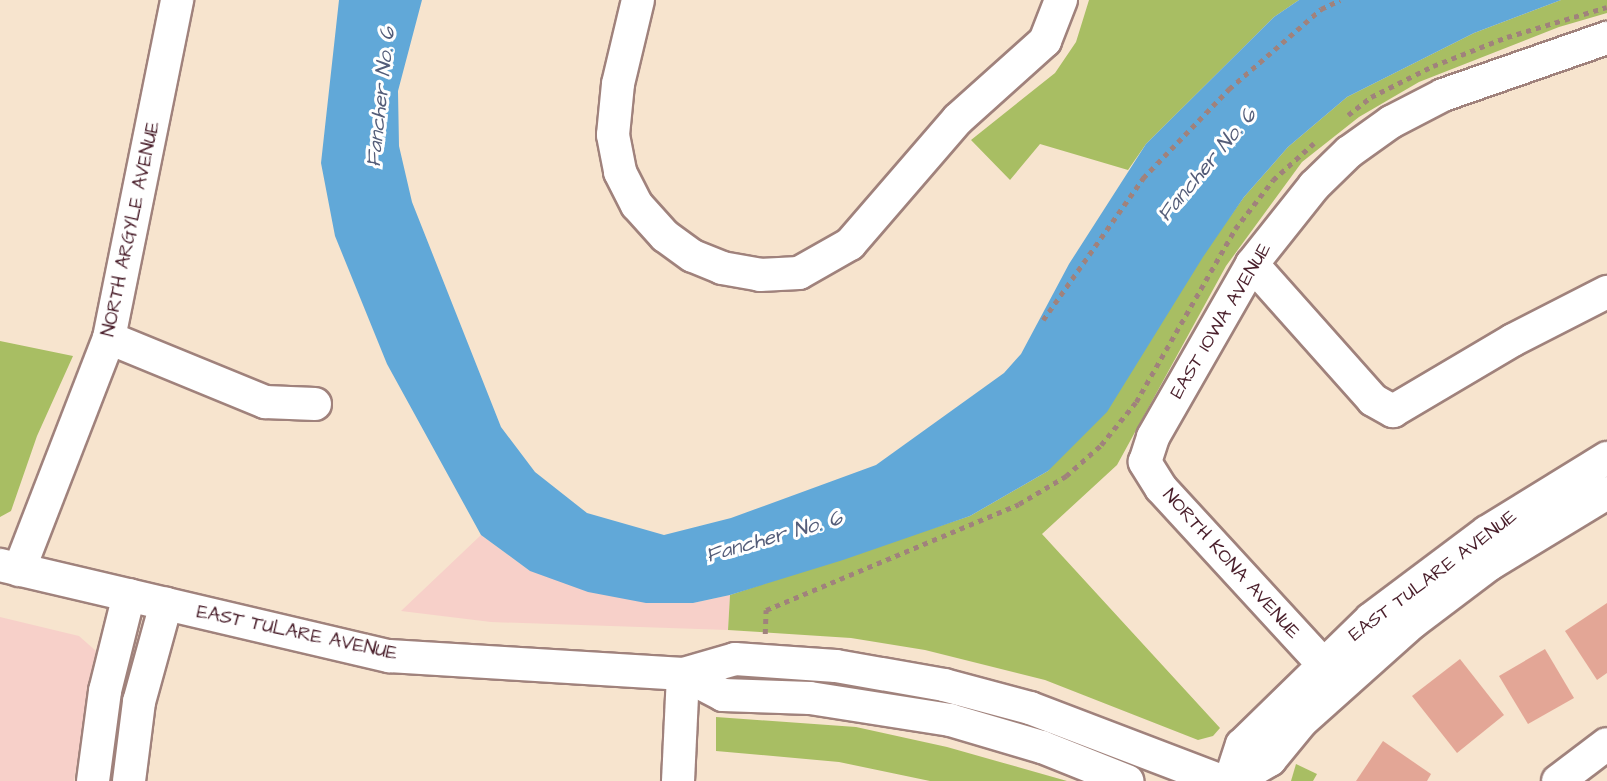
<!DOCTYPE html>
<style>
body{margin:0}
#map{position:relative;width:1607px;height:781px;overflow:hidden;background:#f7e4ce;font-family:"Architects Daughter",sans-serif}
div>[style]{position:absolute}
.built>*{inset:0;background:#f7d0c9}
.green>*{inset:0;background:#a8be63}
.water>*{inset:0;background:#61a8d8}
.building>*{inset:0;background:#e3a696}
.path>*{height:4.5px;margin-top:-2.25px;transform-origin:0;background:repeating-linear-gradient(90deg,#a0827c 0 5px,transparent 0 10px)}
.roads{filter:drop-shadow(2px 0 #a0827c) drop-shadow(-2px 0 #a0827c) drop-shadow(0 2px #a0827c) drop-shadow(0 -2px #a0827c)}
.minor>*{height:32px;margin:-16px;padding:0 16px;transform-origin:16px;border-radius:16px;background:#fff}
span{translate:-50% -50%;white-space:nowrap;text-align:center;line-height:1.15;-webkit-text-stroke:6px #fff;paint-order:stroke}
.street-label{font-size:19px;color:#4a1f2b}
.water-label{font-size:21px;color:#545d79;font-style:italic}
</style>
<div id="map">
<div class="built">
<i style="clip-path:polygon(481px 535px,530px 571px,693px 603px,730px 595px,728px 630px,491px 622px,401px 611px)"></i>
<i style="clip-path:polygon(0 617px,79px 636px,96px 651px,74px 781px,0 781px)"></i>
</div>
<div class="green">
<i style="clip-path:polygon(1089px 0,1299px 0,1274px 17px,1146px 144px,1128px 170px,1040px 144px,1010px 180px,971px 140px,1055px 73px,1076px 42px)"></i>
<i style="clip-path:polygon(1561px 0,1607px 0,1607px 13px,1559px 27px,1419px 82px,1359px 117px,1302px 162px,1226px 266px,1117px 465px,1042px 534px,1220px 728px,1213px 736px,1198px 740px,1045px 680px,925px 650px,851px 638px,728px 630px,730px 595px,970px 516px,1048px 471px,1244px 197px,1288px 147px,1347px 97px,1474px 33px)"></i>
<i style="clip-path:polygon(0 341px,73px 356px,37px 436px,11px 511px,0 517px)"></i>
<i style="clip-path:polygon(716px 717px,856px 727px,947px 747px,1067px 781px,930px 781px,839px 762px,716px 751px)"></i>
<i style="clip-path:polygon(1296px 764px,1317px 774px,1313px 781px,1291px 781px)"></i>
</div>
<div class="water">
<i style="clip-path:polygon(339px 0,422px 0,398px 91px,399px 146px,412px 202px,501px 427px,535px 472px,587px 513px,664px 535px,731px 518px,876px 465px,1004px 373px,1021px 354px,1069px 264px,1146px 144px,1274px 17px,1299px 0,1561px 0,1474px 33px,1347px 97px,1288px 147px,1244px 197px,1203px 257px,1107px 412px,1048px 471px,970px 516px,843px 560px,730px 595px,693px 603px,646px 603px,588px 592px,530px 571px,481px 535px,387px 364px,335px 236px,321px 163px)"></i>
</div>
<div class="building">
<i style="clip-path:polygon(1607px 603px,1607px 673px,1597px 680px,1565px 631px)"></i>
<i style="clip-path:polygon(1545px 649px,1574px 698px,1528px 724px,1499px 676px)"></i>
<i style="clip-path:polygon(1460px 659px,1504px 715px,1457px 753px,1412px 696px)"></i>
<i style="clip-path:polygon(1383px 741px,1431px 774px,1427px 781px,1356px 781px)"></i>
</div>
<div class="path">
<i style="left:1348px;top:115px;width:29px;rotate:-38deg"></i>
<i style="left:1371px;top:97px;width:69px;rotate:-26.6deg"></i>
<i style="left:1433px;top:66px;width:79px;rotate:-21.4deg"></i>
<i style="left:1507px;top:37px;width:104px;rotate:-16.7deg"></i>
<i style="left:1043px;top:320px;width:174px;rotate:-54.8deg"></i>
<i style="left:1143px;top:178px;width:124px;rotate:-46deg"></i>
<i style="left:1229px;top:89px;width:122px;rotate:-41deg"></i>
<i style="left:1321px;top:9px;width:21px;rotate:-25deg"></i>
<i style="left:765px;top:634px;width:24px;rotate:-88deg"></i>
<i style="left:766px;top:610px;width:274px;rotate:-22.7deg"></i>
<i style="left:1019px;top:504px;width:55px;rotate:-30.8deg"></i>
<i style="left:1066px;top:476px;width:47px;rotate:-41.5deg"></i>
<i style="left:1101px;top:445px;width:55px;rotate:-50.9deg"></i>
<i style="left:1136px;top:402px;width:199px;rotate:-60.2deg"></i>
<i style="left:1235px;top:229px;width:62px;rotate:-52.2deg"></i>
<i style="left:1273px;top:180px;width:55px;rotate:-42.1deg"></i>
</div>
<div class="roads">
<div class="minor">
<i style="left:638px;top:0;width:86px;rotate:103.4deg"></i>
<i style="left:618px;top:84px;width:51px;rotate:95.6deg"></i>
<i style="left:613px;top:135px;width:38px;rotate:79deg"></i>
<i style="left:620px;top:172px;width:37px;rotate:63deg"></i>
<i style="left:637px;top:205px;width:42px;rotate:47.9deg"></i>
<i style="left:665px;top:236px;width:34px;rotate:36deg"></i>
<i style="left:693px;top:256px;width:31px;rotate:22deg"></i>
<i style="left:722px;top:268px;width:39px;rotate:10deg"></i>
<i style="left:760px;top:275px;width:39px;rotate:-3deg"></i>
<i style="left:799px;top:273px;width:59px;rotate:-29.6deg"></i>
<i style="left:850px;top:244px;width:165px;rotate:-49.2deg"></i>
<i style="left:958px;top:119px;width:117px;rotate:-41.9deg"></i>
<i style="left:1045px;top:41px;width:44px;rotate:-68.7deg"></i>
<i style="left:1252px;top:264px;width:182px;rotate:48.3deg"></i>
<i style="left:1373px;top:400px;width:23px;rotate:29deg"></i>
<i style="left:1393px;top:411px;width:139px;rotate:-30.6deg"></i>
<i style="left:1513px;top:340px;width:106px;rotate:-27.1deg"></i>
<i style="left:109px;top:338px;width:169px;rotate:22.3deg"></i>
<i style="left:265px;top:402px;width:50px;rotate:2.3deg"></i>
<i style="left:0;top:565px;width:400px;rotate:13.2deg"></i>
<i style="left:389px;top:656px;width:295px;rotate:3.5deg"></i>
<i style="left:683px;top:674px;width:54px;rotate:-16.1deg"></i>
<i style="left:735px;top:659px;width:101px;rotate:4deg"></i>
<i style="left:836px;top:666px;width:110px;rotate:10deg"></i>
<i style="left:944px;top:685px;width:89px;rotate:15deg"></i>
<i style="left:1030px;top:708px;width:204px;rotate:20.9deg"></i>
<i style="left:19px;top:570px;width:249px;rotate:-68.8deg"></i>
<i style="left:109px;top:338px;width:345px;rotate:-78.6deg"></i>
<i style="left:1321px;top:662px;width:236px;rotate:-132.6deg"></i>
<i style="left:1161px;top:488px;width:31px;rotate:-122deg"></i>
<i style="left:1145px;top:462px;width:26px;rotate:-72deg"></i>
<i style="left:1153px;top:437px;width:199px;rotate:-60.2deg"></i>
<i style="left:1252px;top:264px;width:100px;rotate:-51.5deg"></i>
<i style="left:1314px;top:186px;width:49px;rotate:-44.2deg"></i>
<i style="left:1349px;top:152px;width:52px;rotate:-35.5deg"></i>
<i style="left:1391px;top:122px;width:59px;rotate:-27.4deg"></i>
<i style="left:1443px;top:95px;width:174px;rotate:-19.2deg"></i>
<i style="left:683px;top:674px;width:45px;rotate:27.7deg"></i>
<i style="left:723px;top:695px;width:87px;rotate:2deg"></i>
<i style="left:810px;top:698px;width:142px;rotate:8.9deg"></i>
<i style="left:950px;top:720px;width:96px;rotate:16.4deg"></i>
<i style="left:1042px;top:747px;width:92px;rotate:21.8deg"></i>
<i style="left:93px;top:781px;width:91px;rotate:-82.4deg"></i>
<i style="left:105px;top:691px;width:99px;rotate:-76deg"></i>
<i style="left:129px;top:781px;width:80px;rotate:-82.8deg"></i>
<i style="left:139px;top:702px;width:102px;rotate:-74.6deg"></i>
<i style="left:678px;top:781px;width:107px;rotate:-87.3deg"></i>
<i style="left:1230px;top:781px;width:38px;rotate:-72deg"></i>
<i style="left:1242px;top:745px;width:180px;rotate:-44.3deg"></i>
<i style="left:1371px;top:619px;width:145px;rotate:-36.9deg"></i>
<i style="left:1487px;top:532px;width:141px;rotate:-31.7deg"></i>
<i style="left:1234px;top:781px;width:42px;rotate:-30.3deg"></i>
<i style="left:1270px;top:760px;width:49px;rotate:-50.8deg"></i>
<i style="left:1301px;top:722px;width:150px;rotate:-41.8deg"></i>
<i style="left:1413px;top:622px;width:96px;rotate:-37deg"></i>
<i style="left:1490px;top:564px;width:137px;rotate:-31.3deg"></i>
<i style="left:1558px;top:781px;width:61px;rotate:-37.1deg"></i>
</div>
</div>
<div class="street-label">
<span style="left:131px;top:229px;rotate:-78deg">NORTH ARGYLE AVENUE</span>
<span style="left:1221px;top:321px;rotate:-59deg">EAST IOWA AVENUE</span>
<span style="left:1231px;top:564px;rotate:48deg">NORTH KONA AVENUE</span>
<span style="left:1433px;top:576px;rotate:-37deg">EAST TULARE AVENUE</span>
<span style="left:297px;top:633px;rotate:12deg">EAST TULARE AVENUE</span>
</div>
<div class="water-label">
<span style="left:381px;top:97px;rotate:-84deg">Fancher No. 6</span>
<span style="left:1207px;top:165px;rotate:-50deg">Fancher No. 6</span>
<span style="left:774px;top:537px;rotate:-16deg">Fancher No. 6</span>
</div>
</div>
